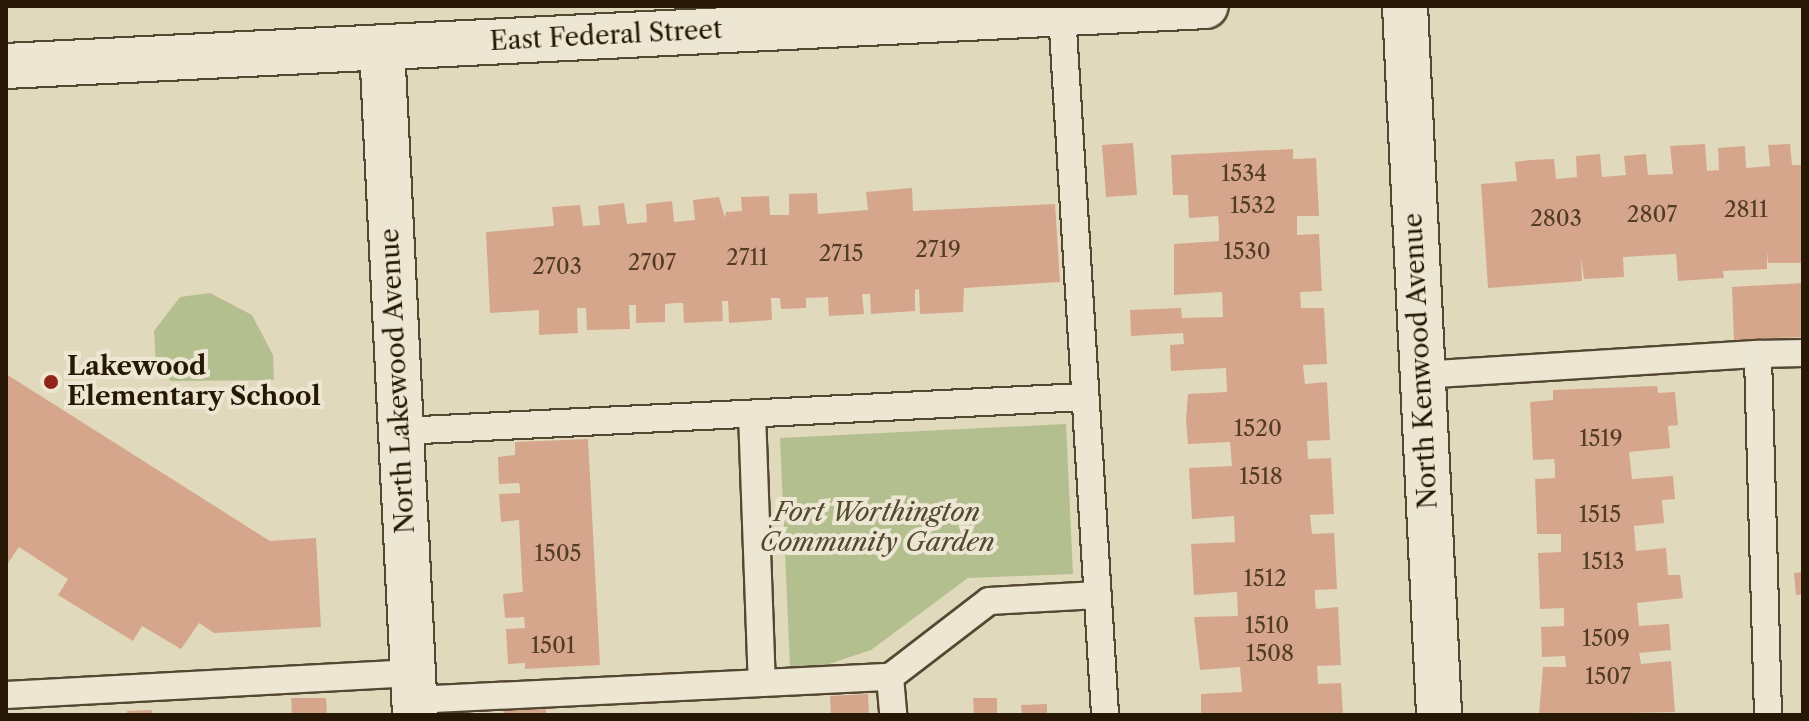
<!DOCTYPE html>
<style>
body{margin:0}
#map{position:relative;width:1809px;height:721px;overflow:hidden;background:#e1d9bc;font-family:"Libre Caslon Text",serif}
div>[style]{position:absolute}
.green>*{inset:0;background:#b4bf8f}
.building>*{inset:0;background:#d6a68c}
.roads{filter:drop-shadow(2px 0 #554832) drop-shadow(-2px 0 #554832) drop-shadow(0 2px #554832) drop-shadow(0 -2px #554832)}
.lane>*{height:26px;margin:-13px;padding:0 13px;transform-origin:13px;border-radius:13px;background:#ece6d3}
.street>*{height:44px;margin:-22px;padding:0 22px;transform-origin:22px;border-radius:22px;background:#ece6d3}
.secondary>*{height:44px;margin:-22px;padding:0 22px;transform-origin:22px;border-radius:22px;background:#ece6d3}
.dots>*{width:22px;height:22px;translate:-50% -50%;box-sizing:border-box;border:4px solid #ece6d3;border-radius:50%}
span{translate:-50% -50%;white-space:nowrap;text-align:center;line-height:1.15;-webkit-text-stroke:8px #ece6d3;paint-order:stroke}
.number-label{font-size:22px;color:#523c26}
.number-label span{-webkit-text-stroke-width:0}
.street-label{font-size:26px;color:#261804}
.poi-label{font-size:26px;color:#261804;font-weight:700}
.left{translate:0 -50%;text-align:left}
.park-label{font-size:26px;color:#514a2e;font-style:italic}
.frame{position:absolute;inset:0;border:8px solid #261804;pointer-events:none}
</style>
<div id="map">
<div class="green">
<i style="clip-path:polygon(210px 293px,252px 315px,273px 355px,274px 380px,171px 381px,156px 365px,154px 331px,180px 297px)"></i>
<i style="clip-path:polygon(1066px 424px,1073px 574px,968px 578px,871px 650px,826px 665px,790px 667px,780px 438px)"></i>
</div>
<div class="building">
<i style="clip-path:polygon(1133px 143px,1137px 195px,1106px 197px,1102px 145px)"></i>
<i style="clip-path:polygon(1705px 144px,1707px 171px,1719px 170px,1718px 148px,1745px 146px,1746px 168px,1770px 166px,1768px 145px,1790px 144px,1792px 165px,1803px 165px,1803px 263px,1768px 263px,1767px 251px,1767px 269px,1723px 271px,1724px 278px,1678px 281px,1676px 254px,1623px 257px,1624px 277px,1584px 279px,1581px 258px,1582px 281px,1488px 288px,1481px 184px,1517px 181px,1515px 162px,1530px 160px,1554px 159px,1556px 179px,1577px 177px,1576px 156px,1600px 154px,1602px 177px,1626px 175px,1624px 156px,1646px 154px,1648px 175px,1673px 174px,1670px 146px)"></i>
<i style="clip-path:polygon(1293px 149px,1293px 159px,1316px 158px,1319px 216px,1297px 216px,1297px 235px,1319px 234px,1322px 291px,1300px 292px,1301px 308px,1324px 308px,1327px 364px,1303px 365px,1305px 384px,1327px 382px,1330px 440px,1307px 441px,1308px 459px,1331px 458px,1334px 514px,1310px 515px,1312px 534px,1334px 533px,1337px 589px,1315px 590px,1315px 599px,1316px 609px,1338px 607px,1341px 665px,1317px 666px,1318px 684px,1341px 683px,1343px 715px,1201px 715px,1201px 694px,1242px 692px,1240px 667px,1200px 670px,1194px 617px,1238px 616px,1237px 592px,1194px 595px,1191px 544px,1235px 542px,1234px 516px,1192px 519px,1189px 468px,1232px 466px,1230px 442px,1188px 444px,1186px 419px,1188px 394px,1227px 392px,1226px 368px,1171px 371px,1170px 345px,1184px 344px,1183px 333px,1131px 336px,1130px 310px,1181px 308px,1182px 318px,1223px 317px,1222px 292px,1174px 295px,1174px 244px,1219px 241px,1219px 229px,1218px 216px,1189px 218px,1188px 195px,1173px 195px,1171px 155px)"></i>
<i style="clip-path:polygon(912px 188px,913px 211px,1055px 204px,1060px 282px,964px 288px,963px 312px,920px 314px,919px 289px,915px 290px,915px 311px,871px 314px,870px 294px,862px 294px,864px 314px,829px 316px,828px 297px,806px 298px,806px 308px,781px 309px,780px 298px,771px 298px,772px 320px,729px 323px,728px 301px,722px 301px,723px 321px,684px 323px,683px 303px,676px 303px,665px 304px,665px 322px,636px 323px,636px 305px,629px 305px,630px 329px,587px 330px,586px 308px,577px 308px,578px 333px,539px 335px,539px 310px,490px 313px,486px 232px,554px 226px,552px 207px,580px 205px,583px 226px,600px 225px,598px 206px,624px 203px,627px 224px,647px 222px,646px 204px,672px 201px,674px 222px,695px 220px,693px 200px,719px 197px,725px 218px,726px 212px,742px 211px,741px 197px,769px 196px,770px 215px,789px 215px,789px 194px,817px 193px,818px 214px,868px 210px,866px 192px)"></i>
<i style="clip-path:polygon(1803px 283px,1803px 337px,1734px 340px,1732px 287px)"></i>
<i style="clip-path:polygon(6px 374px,270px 541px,316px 538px,321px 627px,214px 633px,199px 623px,181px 649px,142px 626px,133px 641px,58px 595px,68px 579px,19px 547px,6px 566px)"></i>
<i style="clip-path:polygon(1657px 386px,1658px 393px,1675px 392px,1678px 425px,1668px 426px,1670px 448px,1629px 452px,1632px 479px,1673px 476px,1675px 499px,1662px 500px,1664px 523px,1634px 526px,1636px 551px,1666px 548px,1668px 575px,1680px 575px,1683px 598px,1637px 603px,1639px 626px,1669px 624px,1671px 650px,1639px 653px,1641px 664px,1671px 661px,1675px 712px,1539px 715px,1543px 667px,1566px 667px,1565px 656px,1542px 657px,1541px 627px,1564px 626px,1564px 608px,1540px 609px,1538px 553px,1561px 552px,1561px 534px,1537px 534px,1535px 479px,1555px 478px,1555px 466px,1554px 459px,1533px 460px,1530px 402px,1553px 400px,1553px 390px)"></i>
<i style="clip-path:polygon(588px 439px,600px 665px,525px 669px,525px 663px,508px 664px,506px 629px,525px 628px,524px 617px,505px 618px,503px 594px,523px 592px,522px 578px,519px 520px,501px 522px,499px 494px,520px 493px,520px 488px,519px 483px,499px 484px,498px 457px,515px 455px,515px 442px)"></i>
<i style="clip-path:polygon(1803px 572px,1803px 594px,1796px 595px,1794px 573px)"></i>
<i style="clip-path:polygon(868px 694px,869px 715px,831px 715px,830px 696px)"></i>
<i style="clip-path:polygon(291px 698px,326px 698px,327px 715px,292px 715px)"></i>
<i style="clip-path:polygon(973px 698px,997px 698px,997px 715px,974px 715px)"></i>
<i style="clip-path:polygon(1047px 704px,1047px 715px,1022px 715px,1021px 705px)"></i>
<i style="clip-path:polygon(546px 707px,546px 715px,504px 715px,503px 708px)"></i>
<i style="clip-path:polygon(152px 710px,152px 715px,127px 715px,127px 711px)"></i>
</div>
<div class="roads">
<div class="lane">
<i style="left:1062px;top:13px;width:703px;rotate:86.49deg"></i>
<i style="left:1421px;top:375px;width:338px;rotate:-3.6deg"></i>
<i style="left:752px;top:414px;width:269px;rotate:87.9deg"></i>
<i style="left:401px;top:431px;width:683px;rotate:-2.85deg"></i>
<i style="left:890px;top:677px;width:38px;rotate:85deg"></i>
<i style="left:6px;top:695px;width:408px;rotate:-3.1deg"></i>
<i style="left:414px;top:700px;width:477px;rotate:-2.8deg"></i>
<i style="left:890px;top:677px;width:125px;rotate:-37.5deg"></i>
<i style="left:989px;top:601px;width:109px;rotate:-3.2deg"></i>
<i style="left:1768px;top:715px;width:361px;rotate:-91.6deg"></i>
<i style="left:1758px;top:354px;width:45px;rotate:-1.3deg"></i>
</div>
<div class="street">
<i style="left:1405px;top:6px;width:710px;rotate:87.25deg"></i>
<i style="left:382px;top:47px;width:669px;rotate:87.17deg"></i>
</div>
<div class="secondary">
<i style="left:6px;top:66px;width:1201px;rotate:-2.86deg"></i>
</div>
</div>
<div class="dots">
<i style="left:51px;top:382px;background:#8f2418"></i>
</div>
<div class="number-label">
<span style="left:1244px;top:174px">1534</span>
<span style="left:1253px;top:206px">1532</span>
<span style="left:1746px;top:210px">2811</span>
<span style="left:1652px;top:215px">2807</span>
<span style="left:1556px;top:219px">2803</span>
<span style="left:938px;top:250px">2719</span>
<span style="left:1247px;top:252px">1530</span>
<span style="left:841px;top:254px">2715</span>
<span style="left:747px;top:258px">2711</span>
<span style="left:652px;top:263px">2707</span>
<span style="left:557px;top:267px">2703</span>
<span style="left:1258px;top:429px">1520</span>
<span style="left:1601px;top:439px">1519</span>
<span style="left:1261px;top:477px">1518</span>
<span style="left:1600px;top:515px">1515</span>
<span style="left:558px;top:554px">1505</span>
<span style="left:1603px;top:562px">1513</span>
<span style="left:1265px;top:579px">1512</span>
<span style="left:1267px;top:626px">1510</span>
<span style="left:1606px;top:639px">1509</span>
<span style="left:553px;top:646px">1501</span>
<span style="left:1270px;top:654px">1508</span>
<span style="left:1608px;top:677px">1507</span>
</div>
<div class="street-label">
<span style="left:606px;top:36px;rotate:-3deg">East Federal Street</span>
<span style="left:1421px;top:361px;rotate:-93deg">North Kenwood Avenue</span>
<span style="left:398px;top:381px;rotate:-93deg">North Lakewood Avenue</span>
</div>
<div class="poi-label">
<span class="left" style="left:67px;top:382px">Lakewood<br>Elementary School</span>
</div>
<div class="park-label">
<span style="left:877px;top:528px">Fort Worthington<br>Community Garden</span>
</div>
<div class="frame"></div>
</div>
